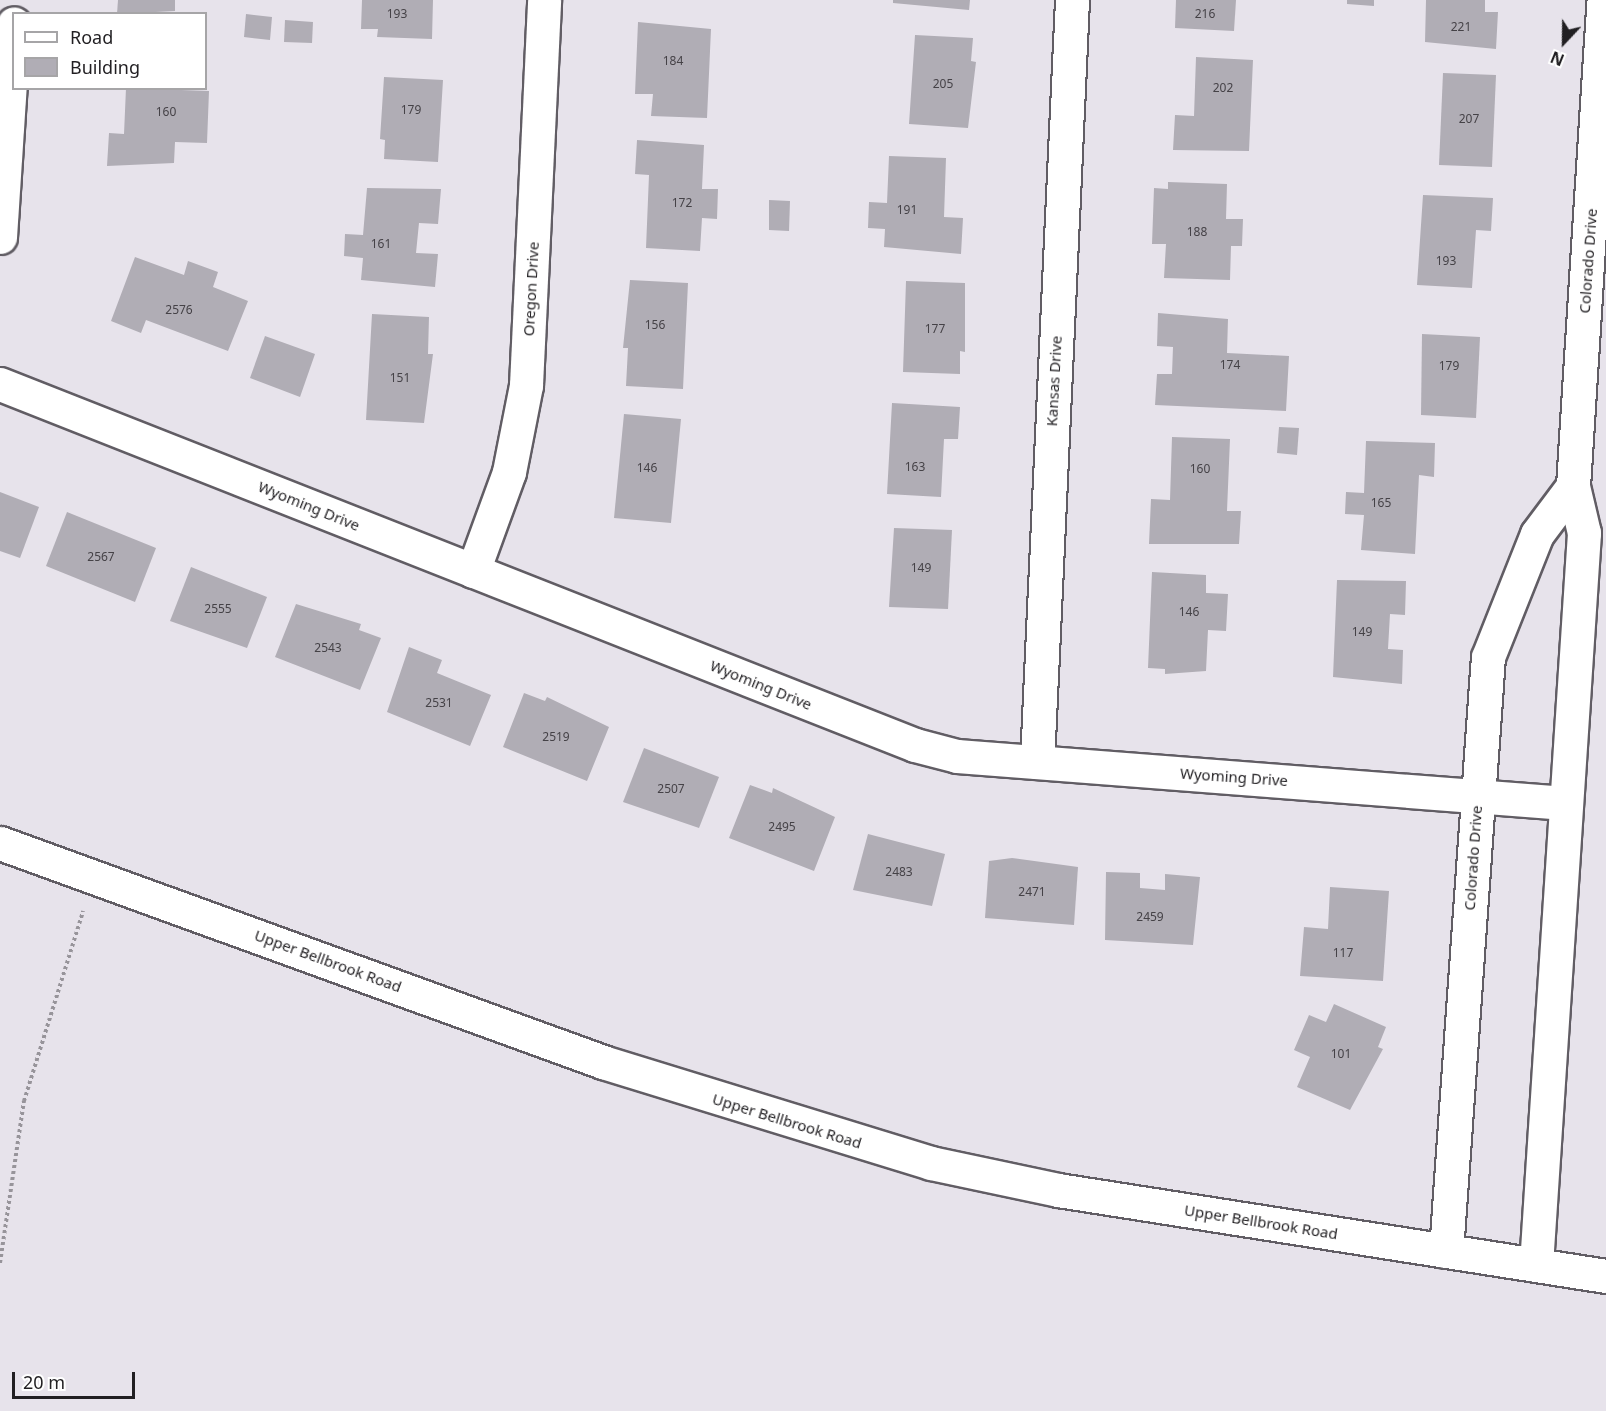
<!DOCTYPE html>
<style>
body{margin:0}
#map{position:relative;width:1606px;height:1411px;overflow:hidden;background:#e7e3eb;font-family:"Noto Sans",sans-serif}
div>[style]{position:absolute}
.building>*{inset:0;background:#b0adb5}
.path>*{height:4px;margin-top:-2px;transform-origin:0;background:repeating-linear-gradient(90deg,#97949a 0 3px,transparent 0 6px)}
.roads{filter:drop-shadow(2px 0 #615d64) drop-shadow(-2px 0 #615d64) drop-shadow(0 2px #615d64) drop-shadow(0 -2px #615d64)}
.minor>*{height:33px;margin:-16.5px;padding:0 16.5px;transform-origin:16.5px;border-radius:16.5px;background:#fff}
.major>*{height:33px;margin:-16.5px;padding:0 16.5px;transform-origin:16.5px;border-radius:16.5px;background:#fff}
span{translate:-50% -50%;white-space:nowrap;text-align:center;line-height:1.15;-webkit-text-stroke:4.5px #fff;paint-order:stroke}
.number-label{font-size:12px;color:#454247}
.number-label span{-webkit-text-stroke-width:0}
.street-label{font-size:15px;color:#211f22}
.legend{position:absolute;left:12px;top:12px;width:195px;height:78px;box-sizing:border-box;background:#fff;border:2px solid #a6a5a7;margin:0;padding:8px 10px;list-style:none;font-size:18px;color:#211f22}
.legend li{display:flex;align-items:center;gap:12px;height:30px}
.legend b{width:30px;border:2px solid #a6a5a7}
.north{position:absolute;left:1534px;top:12px;width:60px;height:60px;-webkit-text-stroke:4px #fff;paint-order:stroke;rotate:202deg;font-size:16px;font-weight:700;line-height:24px;text-align:center;color:#211f22}
.north::after{content:'';display:block;margin:auto;width:21px;height:27px;background:#211f22;clip-path:polygon(50% 0,100% 100%,50% 72%,0 100%)}
.scale{position:absolute;left:12px;top:1372px;width:123px;height:27px;box-sizing:border-box;border:3px solid #211f22;border-top:0;padding-left:8px;font-size:18px;line-height:21px;white-space:nowrap;color:#211f22;-webkit-text-stroke:4px #fff;paint-order:stroke}
</style>
<div id="map">
<div class="building">
<i style="clip-path:polygon(118px 0,175px 0,175px 11px,117px 14px)"></i>
<i style="clip-path:polygon(362px 0,433px 0,432px 39px,377px 37px,378px 29px,361px 29px)"></i>
<i style="clip-path:polygon(893px 0,970px 0,969px 10px,893px 3px)"></i>
<i style="clip-path:polygon(1176px 0,1236px 0,1234px 31px,1175px 28px)"></i>
<i style="clip-path:polygon(1347px 0,1374px 0,1374px 6px,1347px 4px)"></i>
<i style="clip-path:polygon(1426px 0,1485px 0,1485px 12px,1498px 12px,1496px 49px,1425px 42px)"></i>
<i style="clip-path:polygon(246px 14px,272px 17px,270px 40px,244px 37px)"></i>
<i style="clip-path:polygon(285px 20px,313px 22px,312px 43px,284px 42px)"></i>
<i style="clip-path:polygon(638px 22px,711px 29px,707px 118px,651px 116px,653px 94px,635px 94px)"></i>
<i style="clip-path:polygon(915px 35px,973px 38px,971px 61px,976px 62px,968px 128px,909px 124px)"></i>
<i style="clip-path:polygon(1196px 57px,1253px 60px,1249px 151px,1173px 150px,1175px 115px,1194px 116px)"></i>
<i style="clip-path:polygon(1443px 73px,1496px 75px,1492px 167px,1439px 165px)"></i>
<i style="clip-path:polygon(384px 77px,443px 80px,438px 162px,384px 159px,385px 140px,380px 139px)"></i>
<i style="clip-path:polygon(126px 88px,209px 91px,207px 143px,175px 142px,174px 163px,107px 166px,109px 133px,124px 134px)"></i>
<i style="clip-path:polygon(637px 140px,704px 145px,702px 189px,718px 189px,717px 219px,702px 218px,700px 251px,646px 248px,649px 175px,635px 174px)"></i>
<i style="clip-path:polygon(889px 156px,946px 158px,944px 217px,963px 218px,961px 254px,884px 247px,885px 229px,868px 228px,869px 202px,887px 203px)"></i>
<i style="clip-path:polygon(1168px 182px,1227px 184px,1226px 219px,1243px 219px,1242px 246px,1231px 246px,1230px 280px,1164px 278px,1166px 244px,1152px 244px,1154px 188px,1168px 189px)"></i>
<i style="clip-path:polygon(367px 188px,441px 189px,438px 224px,419px 223px,416px 253px,438px 254px,435px 287px,361px 280px,363px 258px,344px 256px,345px 234px,363px 235px)"></i>
<i style="clip-path:polygon(1423px 195px,1493px 198px,1491px 231px,1476px 230px,1472px 288px,1417px 285px)"></i>
<i style="clip-path:polygon(769px 200px,790px 201px,789px 231px,769px 230px)"></i>
<i style="clip-path:polygon(135px 257px,184px 275px,188px 261px,218px 272px,213px 287px,248px 301px,228px 351px,146px 320px,141px 333px,111px 321px)"></i>
<i style="clip-path:polygon(630px 280px,688px 283px,683px 389px,626px 386px,628px 348px,623px 348px)"></i>
<i style="clip-path:polygon(906px 281px,965px 283px,965px 352px,960px 351px,960px 374px,903px 372px)"></i>
<i style="clip-path:polygon(1158px 313px,1228px 319px,1227px 353px,1289px 356px,1286px 411px,1155px 405px,1157px 374px,1172px 374px,1173px 347px,1157px 346px)"></i>
<i style="clip-path:polygon(372px 314px,429px 317px,428px 354px,433px 354px,424px 423px,366px 420px)"></i>
<i style="clip-path:polygon(1422px 334px,1480px 337px,1476px 418px,1421px 415px)"></i>
<i style="clip-path:polygon(265px 336px,315px 354px,300px 397px,250px 378px)"></i>
<i style="clip-path:polygon(892px 403px,960px 407px,958px 439px,944px 439px,941px 497px,887px 494px)"></i>
<i style="clip-path:polygon(624px 414px,681px 419px,671px 523px,614px 518px)"></i>
<i style="clip-path:polygon(1279px 427px,1299px 428px,1297px 455px,1277px 453px)"></i>
<i style="clip-path:polygon(1172px 437px,1230px 439px,1227px 511px,1241px 511px,1239px 544px,1149px 544px,1151px 499px,1170px 500px)"></i>
<i style="clip-path:polygon(1366px 441px,1435px 443px,1434px 477px,1419px 475px,1415px 554px,1361px 550px,1364px 515px,1345px 514px,1346px 492px,1364px 493px)"></i>
<i style="clip-path:polygon(0 492px,39px 507px,20px 558px,0 551px)"></i>
<i style="clip-path:polygon(67px 512px,156px 548px,135px 602px,46px 566px)"></i>
<i style="clip-path:polygon(894px 528px,952px 530px,948px 609px,889px 607px)"></i>
<i style="clip-path:polygon(191px 567px,267px 597px,247px 648px,170px 621px)"></i>
<i style="clip-path:polygon(1152px 572px,1206px 575px,1206px 593px,1228px 594px,1226px 631px,1208px 630px,1206px 671px,1165px 674px,1165px 669px,1148px 668px)"></i>
<i style="clip-path:polygon(1337px 580px,1406px 581px,1405px 615px,1390px 614px,1388px 649px,1403px 650px,1402px 684px,1333px 677px)"></i>
<i style="clip-path:polygon(296px 604px,361px 624px,359px 630px,381px 638px,360px 690px,275px 657px)"></i>
<i style="clip-path:polygon(409px 647px,442px 660px,437px 673px,491px 695px,470px 746px,387px 712px)"></i>
<i style="clip-path:polygon(524px 693px,545px 701px,547px 697px,609px 727px,587px 781px,503px 747px)"></i>
<i style="clip-path:polygon(644px 748px,719px 777px,699px 828px,623px 802px)"></i>
<i style="clip-path:polygon(750px 785px,772px 793px,773px 788px,835px 817px,814px 871px,729px 838px)"></i>
<i style="clip-path:polygon(868px 834px,945px 854px,932px 906px,853px 890px)"></i>
<i style="clip-path:polygon(1012px 858px,1078px 867px,1074px 925px,985px 918px,989px 861px)"></i>
<i style="clip-path:polygon(1106px 872px,1140px 873px,1140px 888px,1165px 890px,1165px 874px,1200px 877px,1193px 945px,1105px 940px)"></i>
<i style="clip-path:polygon(1330px 887px,1389px 891px,1383px 981px,1300px 976px,1304px 927px,1328px 929px)"></i>
<i style="clip-path:polygon(1334px 1004px,1386px 1027px,1378px 1047px,1383px 1049px,1350px 1110px,1297px 1087px,1310px 1057px,1294px 1050px,1309px 1015px,1326px 1022px)"></i>
</div>
<div class="path">
<i style="left:0;top:1263px;width:164px;rotate:-81.6deg"></i>
<i style="left:24px;top:1101px;width:199px;rotate:-72.7deg"></i>
</div>
<div class="roads">
<div class="minor">
<i style="left:0;top:237px;width:214px;rotate:-86.3deg"></i>
<i style="left:0;top:384px;width:984px;rotate:21.53deg"></i>
<i style="left:915px;top:745px;width:43px;rotate:14.7deg"></i>
<i style="left:957px;top:756px;width:610px;rotate:4.42deg"></i>
<i style="left:473px;top:571px;width:105px;rotate:-70deg"></i>
<i style="left:509px;top:472px;width:89px;rotate:-78.9deg"></i>
<i style="left:526px;top:385px;width:385px;rotate:-87.3deg"></i>
<i style="left:1037px;top:762px;width:763px;rotate:-87.37deg"></i>
<i style="left:1446px;top:1251px;width:595px;rotate:-85.96deg"></i>
<i style="left:1488px;top:657px;width:132px;rotate:-68.3deg"></i>
<i style="left:1537px;top:534px;width:60px;rotate:-53.1deg"></i>
<i style="left:1536px;top:1265px;width:734px;rotate:-86.25deg"></i>
<i style="left:1584px;top:533px;width:48px;rotate:-103.2deg"></i>
<i style="left:1573px;top:486px;width:487px;rotate:-86.4deg"></i>
</div>
<div class="major">
<i style="left:0;top:843px;width:642px;rotate:19.96deg"></i>
<i style="left:603px;top:1062px;width:343px;rotate:17.1deg"></i>
<i style="left:931px;top:1163px;width:130px;rotate:12deg"></i>
<i style="left:1058px;top:1190px;width:555px;rotate:8.92deg"></i>
</div>
</div>
<div class="number-label">
<span style="left:397px;top:14px">193</span>
<span style="left:1205px;top:14px">216</span>
<span style="left:1461px;top:27px">221</span>
<span style="left:673px;top:61px">184</span>
<span style="left:943px;top:84px">205</span>
<span style="left:1223px;top:88px">202</span>
<span style="left:411px;top:110px">179</span>
<span style="left:166px;top:112px">160</span>
<span style="left:1469px;top:119px">207</span>
<span style="left:682px;top:203px">172</span>
<span style="left:907px;top:210px">191</span>
<span style="left:1197px;top:232px">188</span>
<span style="left:381px;top:244px">161</span>
<span style="left:1446px;top:261px">193</span>
<span style="left:179px;top:310px">2576</span>
<span style="left:655px;top:325px">156</span>
<span style="left:935px;top:329px">177</span>
<span style="left:1230px;top:365px">174</span>
<span style="left:1449px;top:366px">179</span>
<span style="left:400px;top:378px">151</span>
<span style="left:915px;top:467px">163</span>
<span style="left:647px;top:468px">146</span>
<span style="left:1200px;top:469px">160</span>
<span style="left:1381px;top:503px">165</span>
<span style="left:101px;top:557px">2567</span>
<span style="left:921px;top:568px">149</span>
<span style="left:218px;top:609px">2555</span>
<span style="left:1189px;top:612px">146</span>
<span style="left:1362px;top:632px">149</span>
<span style="left:328px;top:648px">2543</span>
<span style="left:439px;top:703px">2531</span>
<span style="left:556px;top:737px">2519</span>
<span style="left:671px;top:789px">2507</span>
<span style="left:782px;top:827px">2495</span>
<span style="left:899px;top:872px">2483</span>
<span style="left:1032px;top:892px">2471</span>
<span style="left:1150px;top:917px">2459</span>
<span style="left:1343px;top:953px">117</span>
<span style="left:1341px;top:1054px">101</span>
</div>
<div class="street-label">
<span style="left:1588px;top:261px;rotate:-86deg">Colorado Drive</span>
<span style="left:531px;top:289px;rotate:-87deg">Oregon Drive</span>
<span style="left:1054px;top:381px;rotate:-87deg">Kansas Drive</span>
<span style="left:309px;top:506px;rotate:22deg">Wyoming Drive</span>
<span style="left:761px;top:685px;rotate:22deg">Wyoming Drive</span>
<span style="left:1234px;top:777px;rotate:4deg">Wyoming Drive</span>
<span style="left:1473px;top:858px;rotate:-86deg">Colorado Drive</span>
<span style="left:328px;top:961px;rotate:20deg">Upper Bellbrook Road</span>
<span style="left:787px;top:1121px;rotate:17deg">Upper Bellbrook Road</span>
<span style="left:1261px;top:1222px;rotate:9deg">Upper Bellbrook Road</span>
</div>
<ul class="legend">
<li><b style="height:8px;background:#fff"></b>Road</li>
<li><b style="height:16px;background:#b0adb5"></b>Building</li>
</ul>
<div class="north">N</div>
<div class="scale">20 m</div>
</div>
